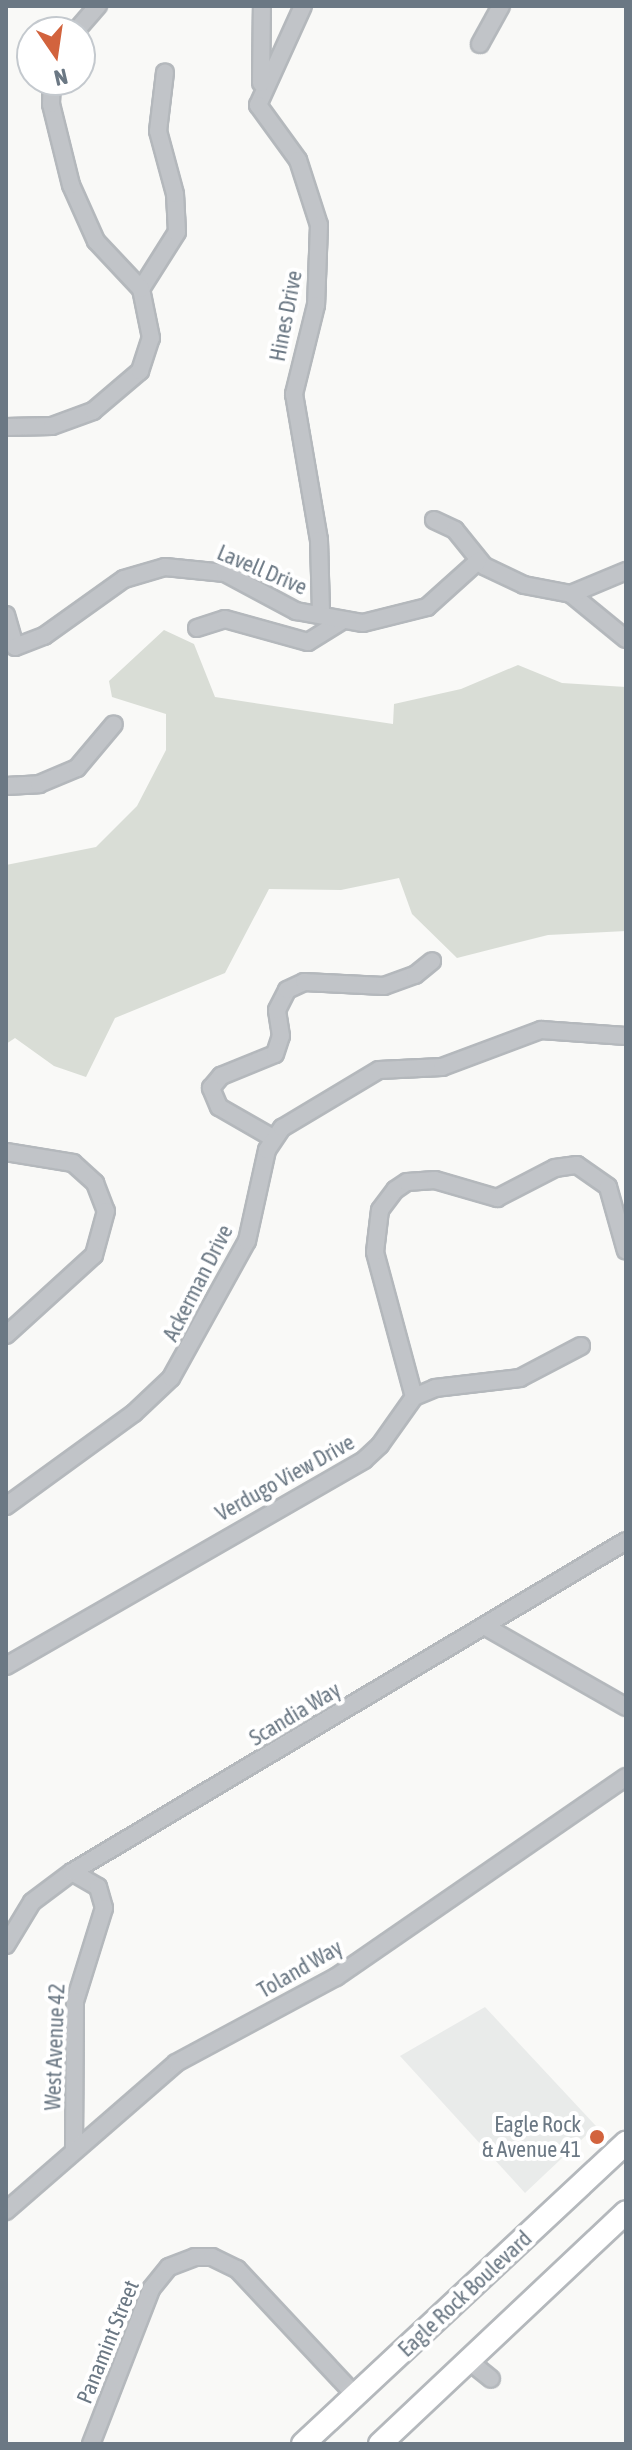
<!DOCTYPE html>
<style>
body{margin:0}
#map{position:relative;width:632px;height:2450px;overflow:hidden;background:#f9f9f7;font-family:"Asap Condensed",sans-serif}
div>[style]{position:absolute}
.built>*{inset:0;background:#e9ebea}
.green>*{inset:0;background:#d9ddd6}
.roads{filter:drop-shadow(2px 0 #b4b8bc) drop-shadow(-2px 0 #b4b8bc) drop-shadow(0 2px #b4b8bc) drop-shadow(0 -2px #b4b8bc)}
.minor>*{height:16px;margin:-8px;padding:0 8px;transform-origin:8px;border-radius:8px;background:#c1c4c8}
.major>*{height:22px;margin:-11px;padding:0 11px;transform-origin:11px;border-radius:11px;background:#fff}
.dots>*{width:22px;height:22px;translate:-50% -50%;box-sizing:border-box;border:4px solid #fff;border-radius:50%}
span{translate:-50% -50%;white-space:nowrap;text-align:center;line-height:1.15;-webkit-text-stroke:8px #fff;paint-order:stroke}
.street-label{font-size:22px;color:#6b7884}
.poi-label{font-size:22px;color:#6b7884}
.right{translate:-100% -50%;text-align:right}
.frame{position:absolute;inset:0;border:8px solid #6b7884;pointer-events:none}
.north{position:absolute;left:16px;top:16px;width:80px;height:80px;box-sizing:border-box;background:#fff;border:2px solid #c4c9ce;border-radius:50%;rotate:167deg;font-size:22px;font-weight:700;line-height:32px;text-align:center;color:#6b7884}
.north::after{content:'';display:block;margin:auto;width:28px;height:36px;background:#d2633d;clip-path:polygon(50% 0,100% 100%,50% 72%,0 100%)}
</style>
<div id="map">
<div class="built">
<i style="clip-path:polygon(485px 2007px,596px 2126px,525px 2193px,400px 2056px)"></i>
</div>
<div class="green">
<i style="clip-path:polygon(164px 630px,194px 644px,215px 697px,393px 724px,394px 704px,461px 689px,518px 665px,562px 683px,626px 687px,626px 931px,548px 935px,457px 958px,412px 914px,399px 878px,341px 890px,269px 889px,225px 973px,115px 1018px,86px 1077px,54px 1066px,15px 1038px,6px 1044px,6px 865px,96px 847px,137px 806px,166px 750px,166px 714px,112px 697px,109px 681px)"></i>
</div>
<div class="roads">
<div class="minor">
<i style="left:303px;top:6px;width:109px;rotate:114.4deg"></i>
<i style="left:258px;top:105px;width:68px;rotate:54deg"></i>
<i style="left:298px;top:160px;width:68px;rotate:72.1deg"></i>
<i style="left:319px;top:225px;width:80px;rotate:92.1deg"></i>
<i style="left:316px;top:305px;width:92px;rotate:103.9deg"></i>
<i style="left:294px;top:394px;width:148px;rotate:80.3deg"></i>
<i style="left:319px;top:540px;width:73px;rotate:88.4deg"></i>
<i style="left:75px;top:32px;width:35px;rotate:-49deg"></i>
<i style="left:480px;top:44px;width:43px;rotate:-61.1deg"></i>
<i style="left:261px;top:83px;width:77px;rotate:-89.3deg"></i>
<i style="left:141px;top:289px;width:67px;rotate:-57.7deg"></i>
<i style="left:177px;top:232px;width:38px;rotate:-93deg"></i>
<i style="left:175px;top:194px;width:65px;rotate:-105.1deg"></i>
<i style="left:158px;top:131px;width:59px;rotate:-83.2deg"></i>
<i style="left:6px;top:427px;width:46px;rotate:-1.2deg"></i>
<i style="left:52px;top:426px;width:44px;rotate:-20.1deg"></i>
<i style="left:93px;top:411px;width:62px;rotate:-40.4deg"></i>
<i style="left:140px;top:371px;width:35px;rotate:-72deg"></i>
<i style="left:151px;top:338px;width:50px;rotate:-101.5deg"></i>
<i style="left:141px;top:289px;width:66px;rotate:-133.2deg"></i>
<i style="left:96px;top:241px;width:61px;rotate:-114.1deg"></i>
<i style="left:71px;top:185px;width:83px;rotate:-103.9deg"></i>
<i style="left:51px;top:104px;width:24px;rotate:-88deg"></i>
<i style="left:434px;top:520px;width:23px;rotate:25deg"></i>
<i style="left:455px;top:530px;width:46px;rotate:51.1deg"></i>
<i style="left:484px;top:566px;width:44px;rotate:25.4deg"></i>
<i style="left:524px;top:585px;width:48px;rotate:10.8deg"></i>
<i style="left:571px;top:594px;width:71px;rotate:39.3deg"></i>
<i style="left:571px;top:594px;width:60px;rotate:-22.7deg"></i>
<i style="left:6px;top:615px;width:33px;rotate:74deg"></i>
<i style="left:197px;top:628px;width:29px;rotate:-18deg"></i>
<i style="left:225px;top:619px;width:86px;rotate:15.5deg"></i>
<i style="left:308px;top:642px;width:38px;rotate:-32deg"></i>
<i style="left:15px;top:647px;width:31px;rotate:-21deg"></i>
<i style="left:44px;top:636px;width:98px;rotate:-35.5deg"></i>
<i style="left:124px;top:579px;width:43px;rotate:-16.3deg"></i>
<i style="left:165px;top:567px;width:60px;rotate:5.7deg"></i>
<i style="left:225px;top:573px;width:81px;rotate:28.2deg"></i>
<i style="left:296px;top:611px;width:68px;rotate:10.2deg"></i>
<i style="left:363px;top:623px;width:66px;rotate:-14deg"></i>
<i style="left:427px;top:607px;width:69px;rotate:-42deg"></i>
<i style="left:6px;top:786px;width:33px;rotate:-3deg"></i>
<i style="left:39px;top:784px;width:41px;rotate:-22.8deg"></i>
<i style="left:77px;top:768px;width:57px;rotate:-49.9deg"></i>
<i style="left:273px;top:1138px;width:62px;rotate:-150.1deg"></i>
<i style="left:219px;top:1107px;width:21px;rotate:-113deg"></i>
<i style="left:211px;top:1088px;width:16px;rotate:-50deg"></i>
<i style="left:221px;top:1076px;width:58px;rotate:-22.2deg"></i>
<i style="left:275px;top:1054px;width:19px;rotate:-72deg"></i>
<i style="left:281px;top:1036px;width:26px;rotate:-99deg"></i>
<i style="left:277px;top:1010px;width:22px;rotate:-63deg"></i>
<i style="left:287px;top:990px;width:19px;rotate:-25deg"></i>
<i style="left:304px;top:982px;width:80px;rotate:2.9deg"></i>
<i style="left:384px;top:986px;width:33px;rotate:-20deg"></i>
<i style="left:415px;top:975px;width:22px;rotate:-39deg"></i>
<i style="left:6px;top:1152px;width:68px;rotate:9.3deg"></i>
<i style="left:73px;top:1163px;width:30px;rotate:42deg"></i>
<i style="left:95px;top:1183px;width:30px;rotate:69deg"></i>
<i style="left:106px;top:1211px;width:46px;rotate:105.3deg"></i>
<i style="left:94px;top:1255px;width:119px;rotate:137.7deg"></i>
<i style="left:414px;top:1397px;width:150px;rotate:-105.1deg"></i>
<i style="left:375px;top:1252px;width:42px;rotate:-83.2deg"></i>
<i style="left:380px;top:1210px;width:25px;rotate:-53deg"></i>
<i style="left:395px;top:1190px;width:14px;rotate:-34deg"></i>
<i style="left:407px;top:1182px;width:28px;rotate:-4deg"></i>
<i style="left:435px;top:1180px;width:65px;rotate:16.2deg"></i>
<i style="left:497px;top:1198px;width:65px;rotate:-27.3deg"></i>
<i style="left:555px;top:1168px;width:22px;rotate:-8deg"></i>
<i style="left:577px;top:1165px;width:38px;rotate:35deg"></i>
<i style="left:608px;top:1187px;width:66px;rotate:74.3deg"></i>
<i style="left:6px;top:1506px;width:158px;rotate:-36deg"></i>
<i style="left:134px;top:1413px;width:51px;rotate:-43.4deg"></i>
<i style="left:171px;top:1378px;width:157px;rotate:-61deg"></i>
<i style="left:247px;top:1241px;width:93px;rotate:-77.6deg"></i>
<i style="left:267px;top:1150px;width:27px;rotate:-56deg"></i>
<i style="left:282px;top:1128px;width:113px;rotate:-30.9deg"></i>
<i style="left:379px;top:1070px;width:63px;rotate:-2.7deg"></i>
<i style="left:442px;top:1067px;width:106px;rotate:-20.5deg"></i>
<i style="left:541px;top:1030px;width:85px;rotate:4deg"></i>
<i style="left:486px;top:1627px;width:161px;rotate:29.7deg"></i>
<i style="left:6px;top:1666px;width:413px;rotate:-29.9deg"></i>
<i style="left:364px;top:1460px;width:22px;rotate:-43deg"></i>
<i style="left:380px;top:1445px;width:59px;rotate:-54.7deg"></i>
<i style="left:414px;top:1397px;width:23px;rotate:-23deg"></i>
<i style="left:435px;top:1388px;width:86px;rotate:-6.7deg"></i>
<i style="left:520px;top:1378px;width:69px;rotate:-27.7deg"></i>
<i style="left:72px;top:1872px;width:30px;rotate:30deg"></i>
<i style="left:98px;top:1887px;width:22px;rotate:74deg"></i>
<i style="left:104px;top:1908px;width:97px;rotate:107.3deg"></i>
<i style="left:75px;top:2001px;width:148px;rotate:90.4deg"></i>
<i style="left:6px;top:1945px;width:50px;rotate:-58.8deg"></i>
<i style="left:32px;top:1902px;width:50px;rotate:-36.9deg"></i>
<i style="left:72px;top:1872px;width:645px;rotate:-30.86deg"></i>
<i style="left:6px;top:2211px;width:225px;rotate:-41deg"></i>
<i style="left:176px;top:2063px;width:182px;rotate:-28.3deg"></i>
<i style="left:336px;top:1977px;width:352px;rotate:-34.6deg"></i>
<i style="left:469px;top:2361px;width:28px;rotate:39deg"></i>
<i style="left:91px;top:2444px;width:166px;rotate:-68.8deg"></i>
<i style="left:151px;top:2289px;width:28px;rotate:-51deg"></i>
<i style="left:169px;top:2267px;width:28px;rotate:-21deg"></i>
<i style="left:195px;top:2257px;width:17px"></i>
<i style="left:212px;top:2257px;width:28px;rotate:26deg"></i>
<i style="left:237px;top:2269px;width:174px;rotate:46.9deg"></i>
</div>
<div class="major">
<i style="left:303px;top:2444px;width:442px;rotate:-43deg"></i>
<i style="left:380px;top:2444px;width:338px;rotate:-43.3deg"></i>
</div>
</div>
<div class="dots">
<i style="left:597px;top:2137px;background:#d2633d"></i>
</div>
<div class="street-label">
<span style="left:286px;top:316px;rotate:-79deg">Hines Drive</span>
<span style="left:262px;top:570px;rotate:23deg">Lavell Drive</span>
<span style="left:198px;top:1283px;rotate:-63deg">Ackerman Drive</span>
<span style="left:285px;top:1478px;rotate:-29deg">Verdugo View Drive</span>
<span style="left:295px;top:1714px;rotate:-31deg">Scandia Way</span>
<span style="left:300px;top:1969px;rotate:-30deg">Toland Way</span>
<span style="left:55px;top:2047px;rotate:-88deg">West Avenue 42</span>
<span style="left:465px;top:2294px;rotate:-43deg">Eagle Rock Boulevard</span>
<span style="left:108px;top:2342px;rotate:-68deg">Panamint Street</span>
</div>
<div class="poi-label">
<span class="right" style="left:581px;top:2137px">Eagle Rock<br>&amp; Avenue 41</span>
</div>
<div class="frame"></div>
<div class="north">N</div>
</div>
